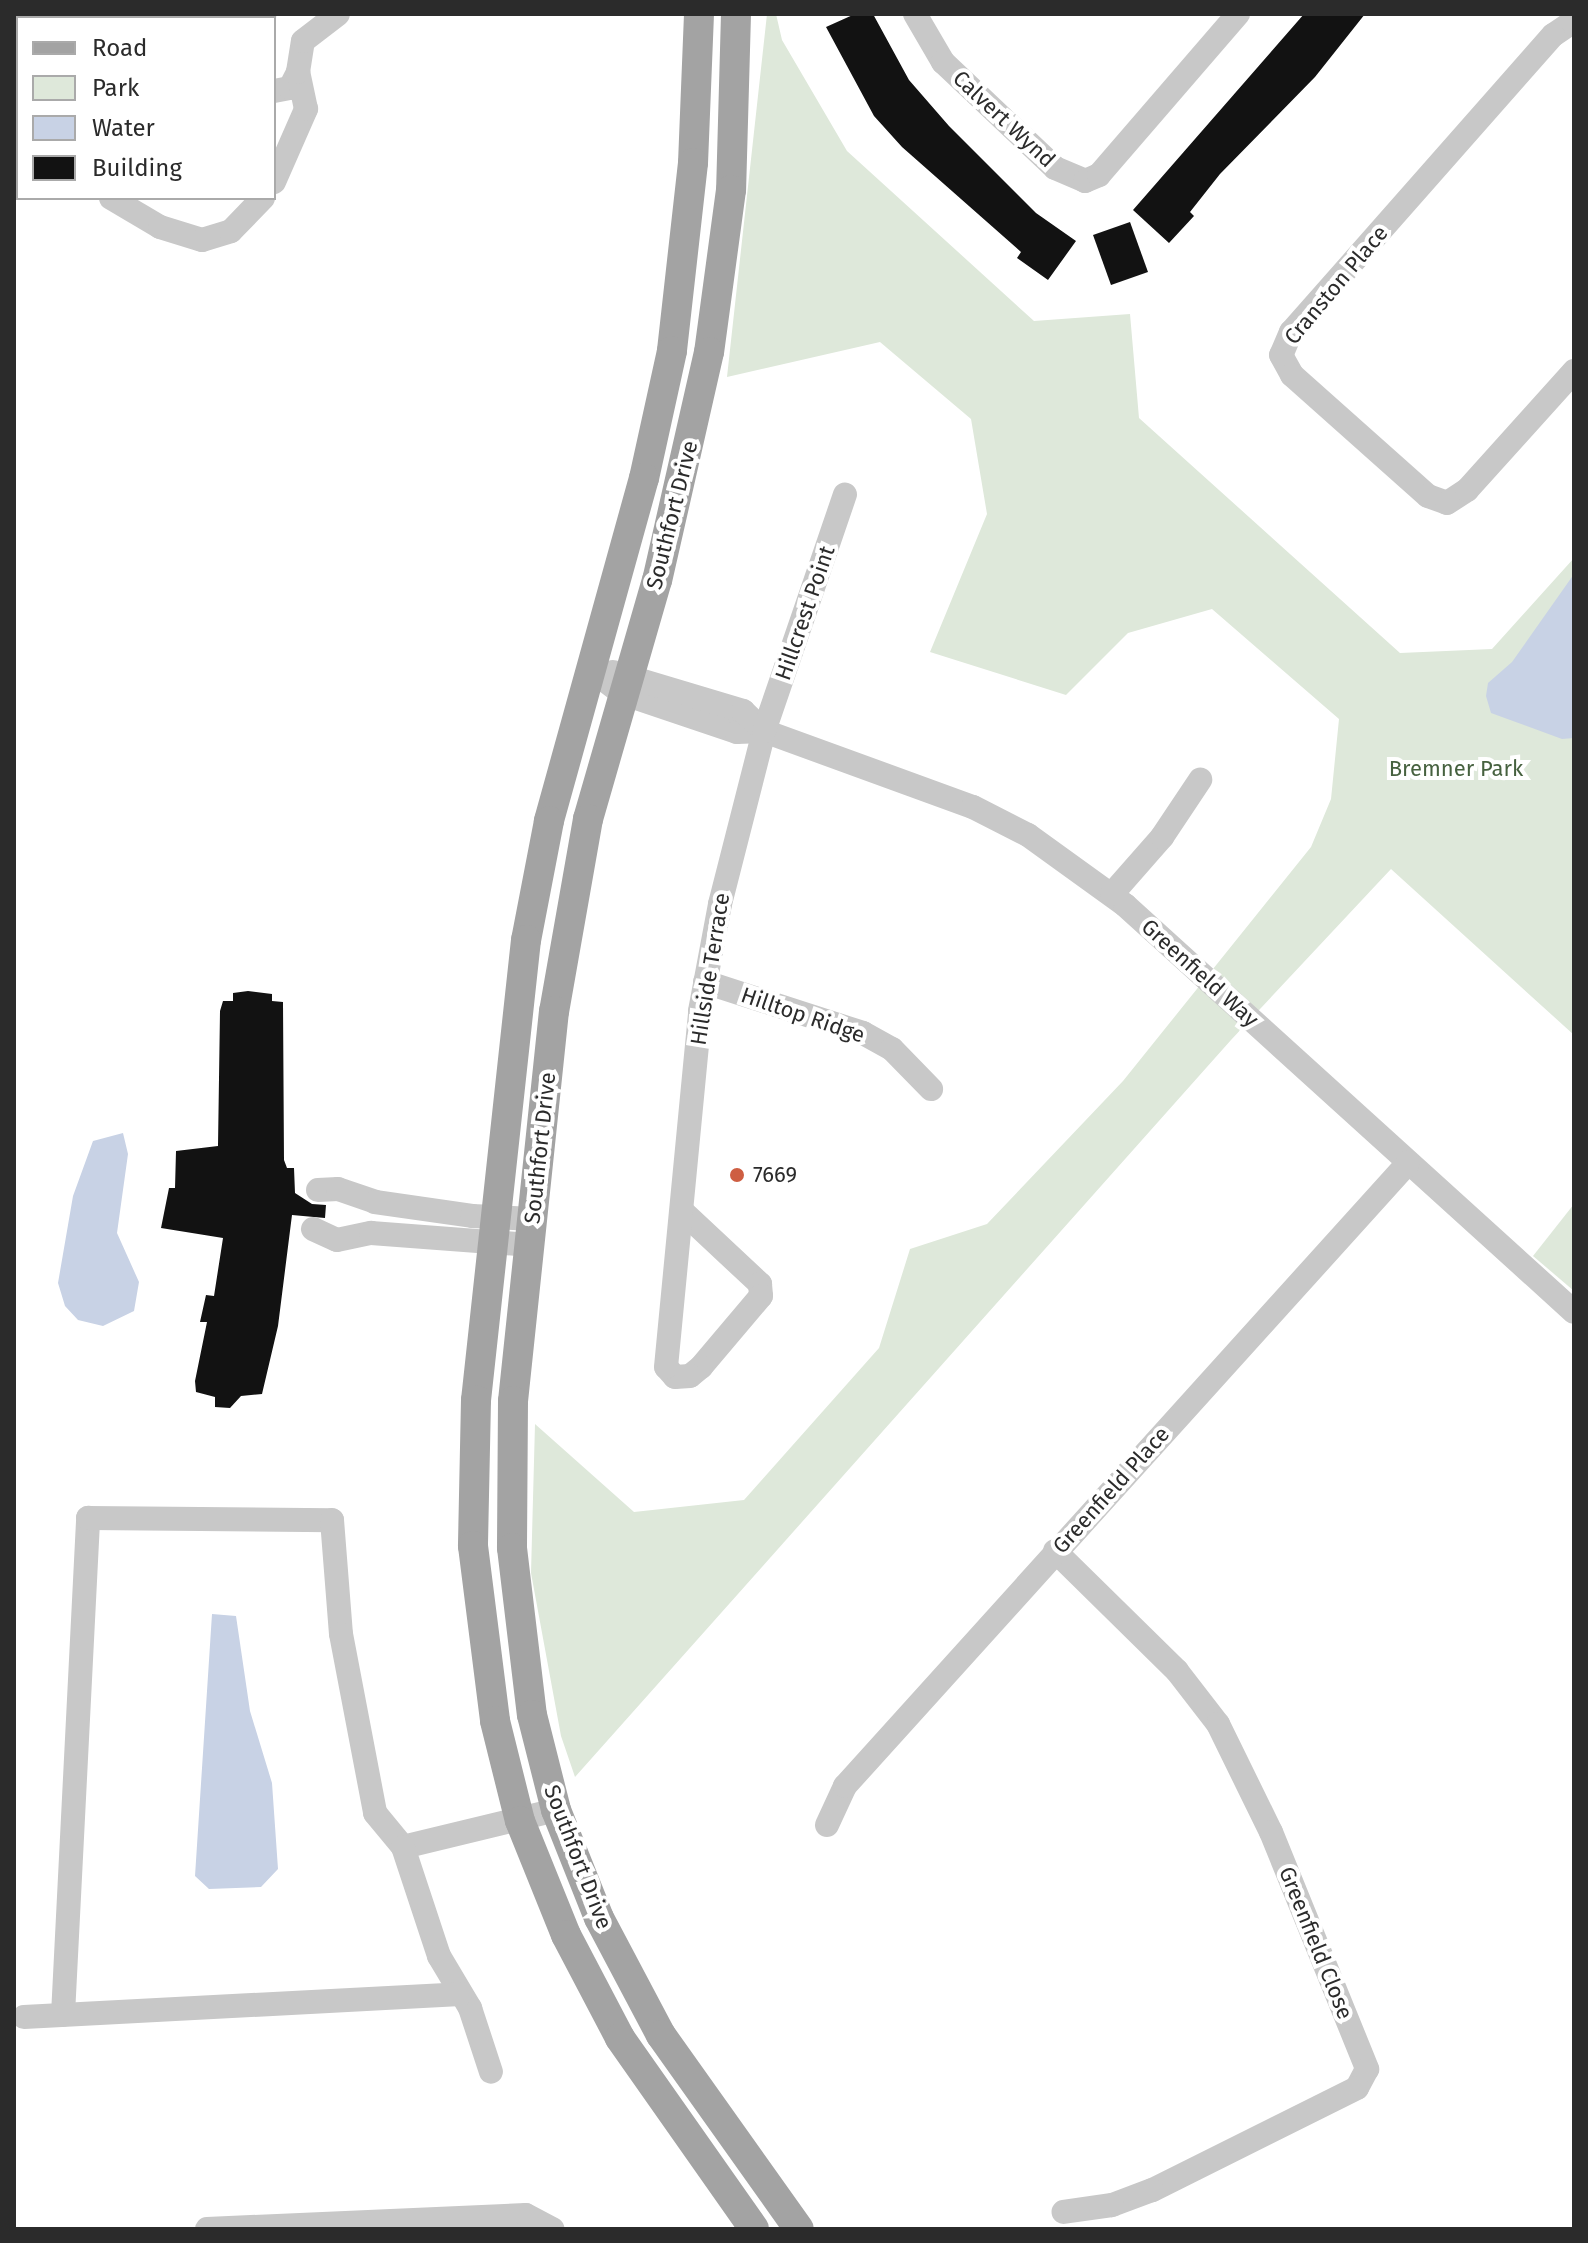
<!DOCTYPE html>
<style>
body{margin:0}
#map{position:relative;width:1588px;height:2243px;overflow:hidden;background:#fff;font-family:"Fira Sans",sans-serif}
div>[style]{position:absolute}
.green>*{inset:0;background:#dee8da}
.water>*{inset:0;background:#c8d2e5}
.building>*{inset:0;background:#121212}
.minor>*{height:24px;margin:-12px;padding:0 12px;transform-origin:12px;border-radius:12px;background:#c8c8c8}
.major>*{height:30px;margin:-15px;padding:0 15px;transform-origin:15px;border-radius:15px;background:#a3a3a3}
.dots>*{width:22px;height:22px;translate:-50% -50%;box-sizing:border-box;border:4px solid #fff;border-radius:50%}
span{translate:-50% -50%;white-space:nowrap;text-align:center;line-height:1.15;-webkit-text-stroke:8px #fff;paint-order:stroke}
.street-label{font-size:22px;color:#2b2b2b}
.park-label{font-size:22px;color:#46613f}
.poi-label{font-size:22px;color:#2b2b2b}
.left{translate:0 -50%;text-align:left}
.frame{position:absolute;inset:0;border:16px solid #2b2b2b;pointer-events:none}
.legend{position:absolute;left:16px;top:16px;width:260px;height:184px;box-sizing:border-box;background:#fff;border:2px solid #aaa;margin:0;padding:10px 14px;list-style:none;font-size:24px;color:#2b2b2b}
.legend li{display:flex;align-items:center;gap:16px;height:40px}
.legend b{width:40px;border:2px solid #aaa}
</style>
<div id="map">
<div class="green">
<i style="clip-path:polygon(767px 14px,776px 14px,782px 40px,847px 151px,1034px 321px,1130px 314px,1139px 418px,1400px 653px,1492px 649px,1574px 558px,1574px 1035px,1391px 869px,1231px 1040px,575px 1777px,561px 1736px,531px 1573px,535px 1424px,634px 1512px,744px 1500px,879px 1348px,910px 1249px,987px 1224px,1123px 1081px,1311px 847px,1331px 799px,1339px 719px,1212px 609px,1128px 633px,1066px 695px,930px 652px,987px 514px,971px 419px,880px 342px,727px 377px)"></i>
<i style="clip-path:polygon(1574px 1204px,1574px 1291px,1533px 1256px)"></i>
</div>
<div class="water">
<i style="clip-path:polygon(1574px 574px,1574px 738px,1562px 739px,1491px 713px,1486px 696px,1488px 683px,1512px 662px)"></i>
<i style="clip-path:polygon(123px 1133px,128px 1154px,117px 1233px,139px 1282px,134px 1311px,103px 1326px,78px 1320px,65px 1306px,58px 1283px,73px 1196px,93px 1141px)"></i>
<i style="clip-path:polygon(212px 1614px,236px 1616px,250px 1711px,272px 1783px,278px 1869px,261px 1887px,209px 1889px,195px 1876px)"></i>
</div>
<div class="building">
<i style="clip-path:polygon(855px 14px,873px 14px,909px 80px,949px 126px,1036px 213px,1076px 241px,1048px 280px,1017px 258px,1021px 252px,902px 147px,874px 116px,826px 27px)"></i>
<i style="clip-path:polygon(1304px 14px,1365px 14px,1315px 77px,1220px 174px,1190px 212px,1194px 216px,1169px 243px,1133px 210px)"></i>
<i style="clip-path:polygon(1130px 222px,1148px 272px,1111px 285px,1093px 235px)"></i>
<i style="clip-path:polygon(248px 991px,272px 994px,272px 1001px,283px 1002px,284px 1160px,287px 1168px,294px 1168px,295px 1193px,312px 1204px,326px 1205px,325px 1218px,292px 1215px,278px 1326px,262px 1394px,241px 1396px,230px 1408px,215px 1407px,215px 1397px,196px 1392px,195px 1381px,207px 1322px,200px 1322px,206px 1295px,214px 1296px,223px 1238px,161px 1228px,169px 1188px,175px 1188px,176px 1151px,218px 1146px,220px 1011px,223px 1001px,233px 1001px,233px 993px)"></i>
</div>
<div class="minor">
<i style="left:915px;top:14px;width:56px;rotate:59.7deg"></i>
<i style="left:943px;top:62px;width:154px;rotate:43.4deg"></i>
<i style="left:1055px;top:168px;width:33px;rotate:23deg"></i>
<i style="left:1085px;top:181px;width:15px;rotate:-23deg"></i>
<i style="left:1099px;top:175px;width:213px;rotate:-49.2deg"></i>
<i style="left:110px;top:18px;width:7px;rotate:-34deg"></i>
<i style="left:230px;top:18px;width:35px;rotate:-7deg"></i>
<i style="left:1574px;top:21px;width:25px;rotate:146deg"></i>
<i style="left:1553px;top:35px;width:396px;rotate:131.4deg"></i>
<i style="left:1291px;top:332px;width:25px;rotate:113deg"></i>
<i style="left:1281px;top:355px;width:23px;rotate:61deg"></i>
<i style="left:1292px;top:375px;width:182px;rotate:41.7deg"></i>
<i style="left:1428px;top:496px;width:20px;rotate:20deg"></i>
<i style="left:1447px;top:503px;width:24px;rotate:-33deg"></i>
<i style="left:1467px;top:490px;width:160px;rotate:-48deg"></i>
<i style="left:14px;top:26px;width:4px;rotate:14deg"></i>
<i style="left:274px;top:91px;width:16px;rotate:-11deg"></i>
<i style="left:290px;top:88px;width:18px;rotate:-63deg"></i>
<i style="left:274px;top:182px;width:80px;rotate:-66.3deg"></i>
<i style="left:306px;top:109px;width:38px;rotate:-102deg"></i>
<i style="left:298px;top:72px;width:31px;rotate:-81deg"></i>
<i style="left:303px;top:41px;width:44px;rotate:-37.6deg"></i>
<i style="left:111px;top:198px;width:57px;rotate:30.6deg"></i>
<i style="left:160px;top:227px;width:44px;rotate:17.2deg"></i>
<i style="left:202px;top:240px;width:30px;rotate:-17deg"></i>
<i style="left:231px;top:231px;width:46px;rotate:-45.9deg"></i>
<i style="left:591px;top:670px;width:38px;rotate:37deg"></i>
<i style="left:621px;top:693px;width:122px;rotate:18.6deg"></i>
<i style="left:737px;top:732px;width:27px;rotate:-2deg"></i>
<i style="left:764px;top:731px;width:222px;rotate:20deg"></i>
<i style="left:973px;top:807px;width:62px;rotate:27deg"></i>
<i style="left:1028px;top:835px;width:120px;rotate:35.8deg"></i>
<i style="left:1125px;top:905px;width:606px;rotate:42.19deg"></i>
<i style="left:613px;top:672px;width:136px;rotate:16.7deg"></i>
<i style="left:743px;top:711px;width:29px;rotate:44deg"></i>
<i style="left:1112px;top:894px;width:76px;rotate:-48.7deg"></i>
<i style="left:1162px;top:837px;width:69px;rotate:-56.3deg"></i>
<i style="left:705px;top:982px;width:166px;rotate:17.9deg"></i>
<i style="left:863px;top:1033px;width:33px;rotate:29deg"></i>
<i style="left:892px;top:1049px;width:56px;rotate:45.7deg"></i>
<i style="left:318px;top:1190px;width:20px;rotate:-3deg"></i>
<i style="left:338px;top:1189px;width:39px;rotate:19deg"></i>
<i style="left:375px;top:1202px;width:98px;rotate:8.2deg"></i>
<i style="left:472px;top:1216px;width:61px;rotate:2.8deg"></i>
<i style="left:682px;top:1211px;width:107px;rotate:43.1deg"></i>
<i style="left:760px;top:1284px;width:12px;rotate:85deg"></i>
<i style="left:761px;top:1296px;width:93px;rotate:130.2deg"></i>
<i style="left:701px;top:1367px;width:14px;rotate:141deg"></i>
<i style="left:690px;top:1376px;width:15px;rotate:176deg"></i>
<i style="left:675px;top:1377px;width:13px;rotate:-132deg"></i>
<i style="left:666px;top:1367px;width:358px;rotate:-84.5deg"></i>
<i style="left:700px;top:1011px;width:109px;rotate:-79.4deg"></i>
<i style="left:720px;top:904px;width:179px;rotate:-75.7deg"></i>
<i style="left:764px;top:731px;width:250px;rotate:-71.1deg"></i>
<i style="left:313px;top:1229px;width:26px;rotate:25deg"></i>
<i style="left:337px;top:1240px;width:35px;rotate:-12deg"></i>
<i style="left:371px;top:1233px;width:159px;rotate:4.3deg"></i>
<i style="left:1055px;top:1551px;width:171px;rotate:44.5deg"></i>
<i style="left:1177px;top:1671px;width:67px;rotate:52.3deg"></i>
<i style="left:1218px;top:1724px;width:120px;rotate:63.9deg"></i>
<i style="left:1271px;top:1832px;width:256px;rotate:67.9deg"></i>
<i style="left:1367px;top:2069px;width:21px;rotate:118deg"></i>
<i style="left:1357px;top:2088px;width:229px;rotate:153.5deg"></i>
<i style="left:1152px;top:2190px;width:43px;rotate:159.4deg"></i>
<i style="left:1112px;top:2205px;width:49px;rotate:171.9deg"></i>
<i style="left:827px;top:1825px;width:43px;rotate:-65.2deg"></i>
<i style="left:845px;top:1786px;width:840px;rotate:-47.9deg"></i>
<i style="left:403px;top:1847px;width:157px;rotate:-13.6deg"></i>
<i style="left:63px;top:2015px;width:498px;rotate:-87.1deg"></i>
<i style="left:88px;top:1518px;width:244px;rotate:0.5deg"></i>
<i style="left:332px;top:1520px;width:114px;rotate:85.5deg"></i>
<i style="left:341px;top:1634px;width:182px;rotate:79.2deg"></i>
<i style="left:375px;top:1813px;width:44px;rotate:50.5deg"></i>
<i style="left:403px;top:1847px;width:115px;rotate:71.7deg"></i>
<i style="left:439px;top:1956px;width:61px;rotate:59.2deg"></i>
<i style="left:470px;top:2008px;width:67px;rotate:71.8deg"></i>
<i style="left:24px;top:2017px;width:437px;rotate:-3deg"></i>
<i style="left:207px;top:2229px;width:319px;rotate:-2.5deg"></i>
<i style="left:526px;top:2215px;width:30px;rotate:28deg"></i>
</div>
<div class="major">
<i style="left:699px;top:14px;width:149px;rotate:92.3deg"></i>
<i style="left:693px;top:163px;width:189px;rotate:96.4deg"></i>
<i style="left:672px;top:351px;width:130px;rotate:102.4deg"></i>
<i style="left:644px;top:478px;width:356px;rotate:105.5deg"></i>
<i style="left:549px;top:821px;width:121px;rotate:100.9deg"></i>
<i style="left:526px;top:940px;width:463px;rotate:96.2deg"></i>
<i style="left:476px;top:1400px;width:146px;rotate:91.2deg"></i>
<i style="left:473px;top:1546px;width:176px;rotate:82.8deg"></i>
<i style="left:495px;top:1721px;width:103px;rotate:76deg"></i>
<i style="left:520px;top:1821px;width:123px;rotate:68deg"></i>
<i style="left:566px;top:1935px;width:116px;rotate:62.3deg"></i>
<i style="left:620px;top:2038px;width:233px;rotate:54.9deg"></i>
<i style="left:736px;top:14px;width:176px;rotate:91.6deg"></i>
<i style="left:731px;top:190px;width:163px;rotate:97.7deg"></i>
<i style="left:709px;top:352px;width:234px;rotate:102.8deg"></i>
<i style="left:657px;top:580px;width:249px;rotate:106.1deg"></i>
<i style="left:588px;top:819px;width:195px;rotate:100deg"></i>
<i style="left:554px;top:1011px;width:392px;rotate:96deg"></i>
<i style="left:513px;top:1401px;width:147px;rotate:90.4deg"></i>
<i style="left:512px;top:1548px;width:168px;rotate:83.2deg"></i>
<i style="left:532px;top:1715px;width:98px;rotate:75.8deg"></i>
<i style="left:556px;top:1810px;width:116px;rotate:68.3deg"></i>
<i style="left:599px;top:1918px;width:132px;rotate:62.1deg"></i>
<i style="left:661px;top:2035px;width:238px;rotate:54.6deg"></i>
</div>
<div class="dots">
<i style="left:737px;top:1175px;background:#ce5e42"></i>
</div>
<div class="street-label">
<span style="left:1004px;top:119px;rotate:43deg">Calvert Wynd</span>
<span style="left:1336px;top:285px;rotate:-50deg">Cranston Place</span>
<span style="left:672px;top:515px;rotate:-76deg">Southfort Drive</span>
<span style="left:805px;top:613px;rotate:-71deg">Hillcrest Point</span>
<span style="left:710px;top:969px;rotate:-81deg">Hillside Terrace</span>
<span style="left:1200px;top:973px;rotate:42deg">Greenfield Way</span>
<span style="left:803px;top:1015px;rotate:19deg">Hilltop Ridge</span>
<span style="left:540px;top:1148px;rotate:-84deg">Southfort Drive</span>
<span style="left:1111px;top:1490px;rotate:-48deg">Greenfield Place</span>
<span style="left:578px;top:1857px;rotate:69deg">Southfort Drive</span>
<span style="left:1316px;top:1943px;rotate:68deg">Greenfield Close</span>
</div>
<div class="park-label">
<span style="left:1456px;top:769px">Bremner Park</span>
</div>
<div class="poi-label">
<span class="left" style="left:753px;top:1175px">7669</span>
</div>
<div class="frame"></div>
<ul class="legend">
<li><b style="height:10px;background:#a3a3a3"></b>Road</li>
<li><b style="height:22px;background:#dee8da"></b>Park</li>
<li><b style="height:22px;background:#c8d2e5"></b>Water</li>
<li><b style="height:22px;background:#121212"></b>Building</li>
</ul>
</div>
